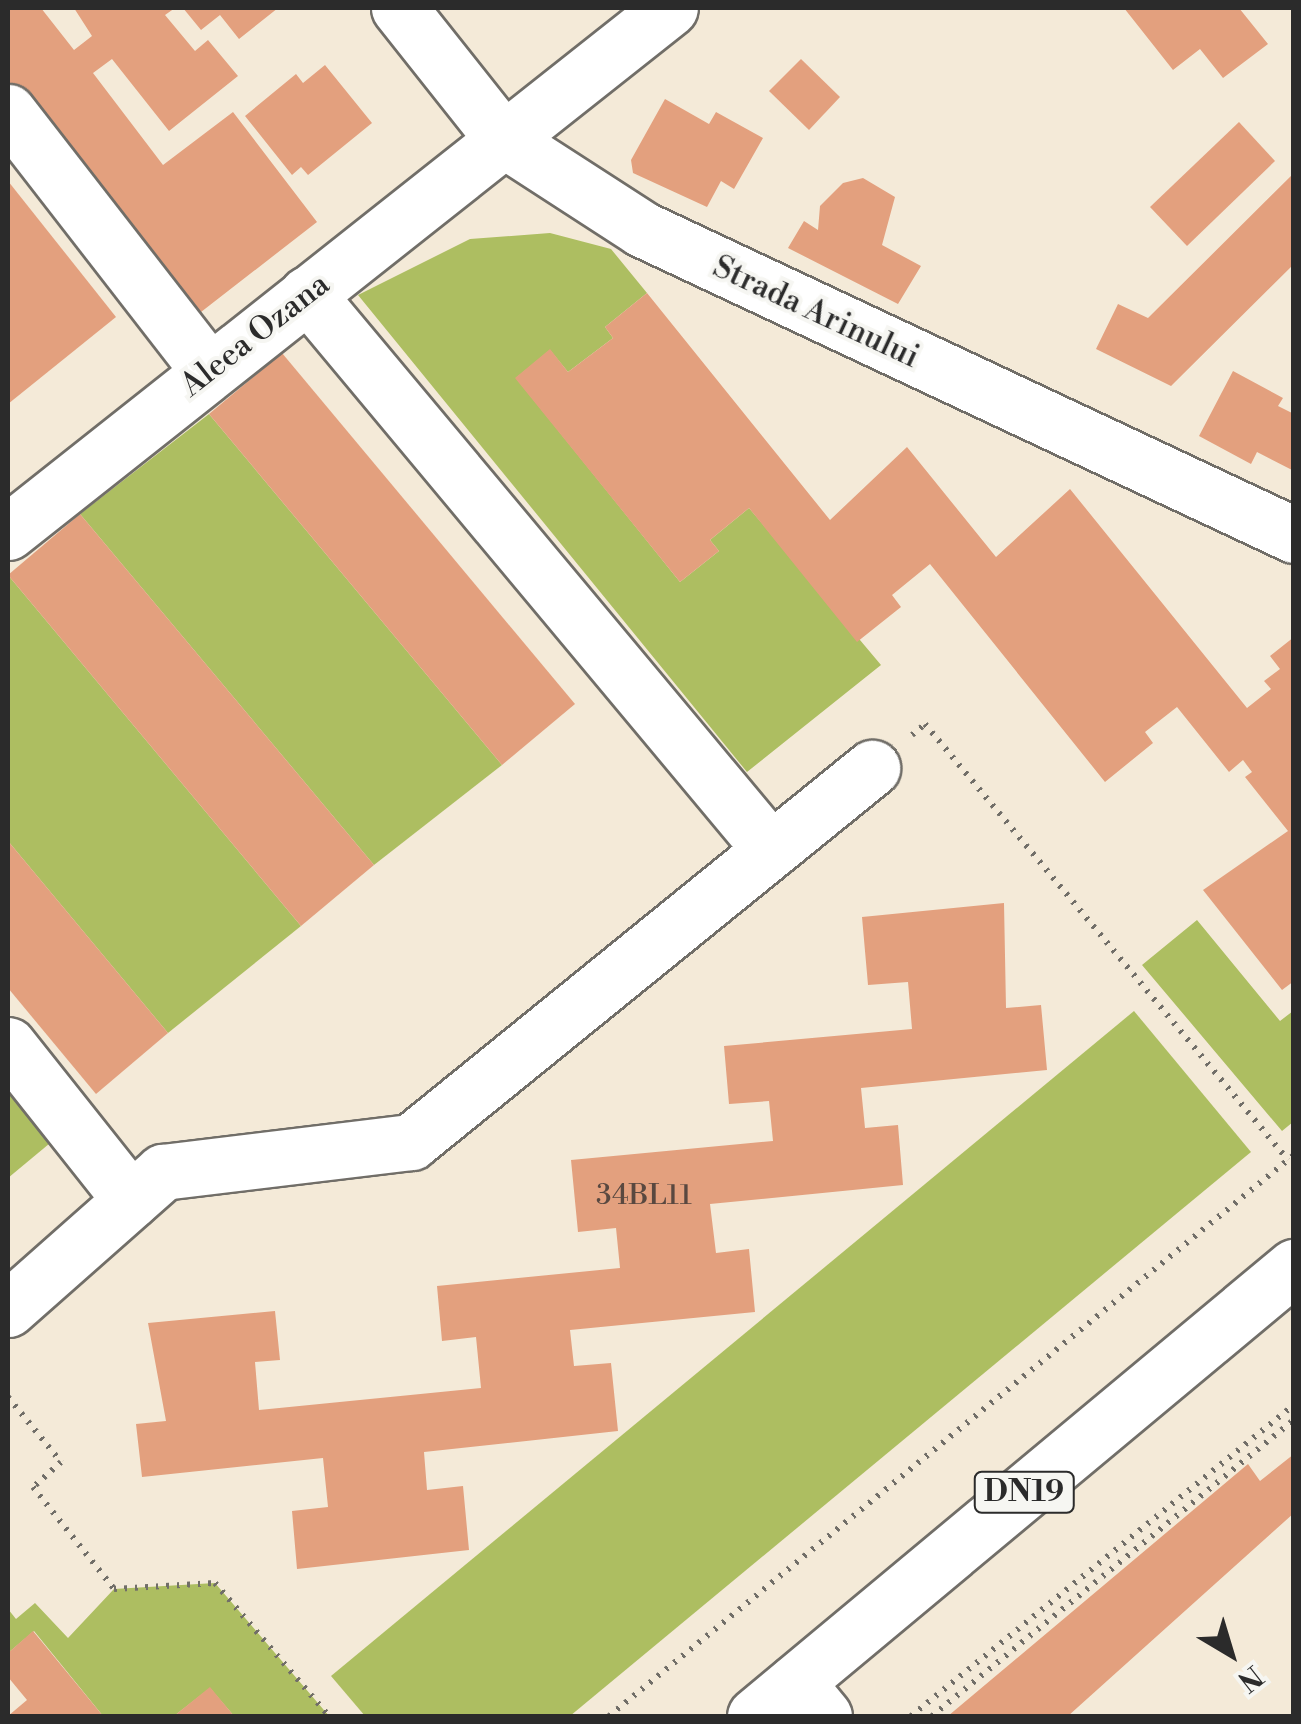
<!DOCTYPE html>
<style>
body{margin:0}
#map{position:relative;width:1301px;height:1724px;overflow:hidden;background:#f4ead8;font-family:"Libre Bodoni",serif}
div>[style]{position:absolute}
.green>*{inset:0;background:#adbe61}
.building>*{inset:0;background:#e3a07e}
.path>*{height:6px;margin-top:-3px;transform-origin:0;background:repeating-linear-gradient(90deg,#716e68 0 2.5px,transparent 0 10.5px)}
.roads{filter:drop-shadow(2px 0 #716e68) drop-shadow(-2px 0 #716e68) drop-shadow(0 2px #716e68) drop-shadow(0 -2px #716e68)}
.street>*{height:55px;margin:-27.5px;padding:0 27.5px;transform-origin:27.5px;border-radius:27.5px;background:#fff}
.secondary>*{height:55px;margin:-27.5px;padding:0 27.5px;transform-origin:27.5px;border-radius:27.5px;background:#fff}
.primary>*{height:55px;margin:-27.5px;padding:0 27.5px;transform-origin:27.5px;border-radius:27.5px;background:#fff}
span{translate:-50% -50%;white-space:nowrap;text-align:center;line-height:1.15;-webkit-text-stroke:8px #f6f6f2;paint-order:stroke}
.number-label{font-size:28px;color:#594840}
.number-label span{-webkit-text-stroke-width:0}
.shield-label span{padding:2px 8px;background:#f6f6f2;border:2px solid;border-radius:8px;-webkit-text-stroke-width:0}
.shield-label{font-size:30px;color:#2b2b2b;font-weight:700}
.street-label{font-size:32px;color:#2b2b2b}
.frame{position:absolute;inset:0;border:10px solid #2b2b2b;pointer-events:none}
.north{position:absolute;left:1181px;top:1604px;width:100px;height:100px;-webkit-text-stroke:8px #f6f6f2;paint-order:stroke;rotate:142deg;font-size:28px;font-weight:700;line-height:40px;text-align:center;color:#2b2b2b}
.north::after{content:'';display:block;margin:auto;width:35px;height:45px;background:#2b2b2b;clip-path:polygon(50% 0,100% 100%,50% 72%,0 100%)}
</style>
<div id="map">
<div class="green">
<i style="clip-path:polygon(550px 233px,611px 249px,647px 293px,605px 327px,613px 338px,568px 372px,550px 350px,516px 378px,680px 582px,719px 551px,710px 540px,749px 508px,881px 665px,747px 772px,358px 295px,470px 239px)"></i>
<i style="clip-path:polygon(209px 414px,502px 765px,374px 865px,80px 514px)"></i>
<i style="clip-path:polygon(8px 575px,301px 926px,168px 1033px,8px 841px)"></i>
<i style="clip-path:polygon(1197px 920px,1280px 1021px,1293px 1011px,1293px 1122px,1282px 1131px,1142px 965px)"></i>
<i style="clip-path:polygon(1134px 1011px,1251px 1152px,570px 1716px,365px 1716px,331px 1676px)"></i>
<i style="clip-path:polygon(8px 1045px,73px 1124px,8px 1178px)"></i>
<i style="clip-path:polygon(215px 1583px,329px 1716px,234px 1716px,210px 1688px,174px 1716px,103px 1716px,34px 1631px,8px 1653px,8px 1609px,16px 1619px,35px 1603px,68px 1638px,114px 1589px)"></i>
</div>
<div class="building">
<i style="clip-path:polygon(8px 8px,41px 8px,74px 50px,92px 36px,74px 8px,175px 8px,165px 15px,195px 51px,208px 40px,238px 76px,169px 131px,112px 59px,93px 73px,163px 165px,233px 112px,317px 222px,192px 319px,8px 80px)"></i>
<i style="clip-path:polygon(183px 8px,278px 8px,239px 39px,220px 15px,201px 30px)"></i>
<i style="clip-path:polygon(1124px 8px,1239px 8px,1268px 44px,1223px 78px,1200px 49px,1173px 70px)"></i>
<i style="clip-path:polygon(801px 59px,840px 97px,809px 130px,769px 91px)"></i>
<i style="clip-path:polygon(325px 65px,372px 123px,308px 175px,301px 167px,292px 175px,245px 116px,296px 74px,303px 83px)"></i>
<i style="clip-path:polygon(665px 99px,709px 124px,716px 112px,763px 138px,734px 189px,721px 181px,707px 207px,633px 173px,631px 160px)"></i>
<i style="clip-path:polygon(1239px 122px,1275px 161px,1187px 246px,1150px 207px)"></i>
<i style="clip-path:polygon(1294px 173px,1294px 264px,1171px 386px,1096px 349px,1118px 304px,1148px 318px)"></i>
<i style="clip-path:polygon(863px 178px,895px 197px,882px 245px,921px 266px,898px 304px,788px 248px,804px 221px,818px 230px,820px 206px,843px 183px)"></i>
<i style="clip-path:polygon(8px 181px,116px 317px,8px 404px)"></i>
<i style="clip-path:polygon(647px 293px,830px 520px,907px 447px,996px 557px,1070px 489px,1247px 708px,1271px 689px,1264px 681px,1280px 669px,1270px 656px,1294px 637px,1294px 981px,1282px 990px,1203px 890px,1288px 831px,1245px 777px,1252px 772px,1243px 760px,1229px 772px,1177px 707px,1145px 732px,1153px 743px,1105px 782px,930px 564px,892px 595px,901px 607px,857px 642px,749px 508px,710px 540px,719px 551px,680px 582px,515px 378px,550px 349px,568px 372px,613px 338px,605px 327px)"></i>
<i style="clip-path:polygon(282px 353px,575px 704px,502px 765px,209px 414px)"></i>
<i style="clip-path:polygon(1233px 371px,1283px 398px,1278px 406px,1294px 414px,1294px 471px,1257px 452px,1251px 464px,1199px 436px)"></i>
<i style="clip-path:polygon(80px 514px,374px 865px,301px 926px,8px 575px)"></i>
<i style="clip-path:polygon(8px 841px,168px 1033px,96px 1094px,8px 988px)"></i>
<i style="clip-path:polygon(1004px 903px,1006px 1008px,1041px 1005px,1047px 1070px,861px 1088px,865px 1128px,898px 1125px,903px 1185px,710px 1204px,716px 1253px,749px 1249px,755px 1312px,570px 1330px,574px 1366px,611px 1363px,618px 1431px,424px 1452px,427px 1490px,463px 1486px,469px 1550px,297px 1569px,292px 1511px,328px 1507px,323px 1458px,142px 1477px,136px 1424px,166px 1421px,148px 1323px,275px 1311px,280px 1360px,255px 1362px,259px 1410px,481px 1388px,476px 1337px,442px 1341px,437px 1286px,620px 1268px,616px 1228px,578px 1232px,571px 1160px,773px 1141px,769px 1101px,729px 1104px,724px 1046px,912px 1029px,908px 982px,868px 985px,862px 917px)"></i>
<i style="clip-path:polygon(1294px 1454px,1294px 1513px,1068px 1716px,948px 1716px,1248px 1464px,1260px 1481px)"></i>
<i style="clip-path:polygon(33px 1631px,103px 1716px,8px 1716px,27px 1700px,8px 1677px,8px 1653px)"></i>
<i style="clip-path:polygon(210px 1687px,234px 1716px,174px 1716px)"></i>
</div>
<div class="path">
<i style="left:912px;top:735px;width:17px;rotate:-40deg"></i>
<i style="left:925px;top:724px;width:567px;rotate:50.22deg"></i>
<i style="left:8px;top:1397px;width:84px;rotate:50.8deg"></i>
<i style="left:61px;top:1462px;width:38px;rotate:138deg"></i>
<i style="left:33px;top:1487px;width:130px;rotate:51.5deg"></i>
<i style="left:114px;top:1589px;width:101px;rotate:-3.4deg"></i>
<i style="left:215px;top:1583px;width:175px;rotate:49.4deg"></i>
<i style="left:609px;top:1716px;width:885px;rotate:-39.32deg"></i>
<i style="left:911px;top:1716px;width:493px;rotate:-39.1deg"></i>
<i style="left:932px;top:1716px;width:468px;rotate:-39.3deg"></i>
</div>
<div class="roads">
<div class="street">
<i style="left:8px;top:112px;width:328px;rotate:52.2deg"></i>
<i style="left:307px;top:294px;width:724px;rotate:50.15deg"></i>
<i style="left:8px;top:532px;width:844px;rotate:-38.36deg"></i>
<i style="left:8px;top:1045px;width:198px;rotate:51.6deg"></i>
<i style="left:8px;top:1309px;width:207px;rotate:-41.5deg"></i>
<i style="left:163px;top:1172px;width:250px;rotate:-6.9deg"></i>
<i style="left:411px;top:1142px;width:594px;rotate:-39.05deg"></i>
<i style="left:796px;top:1682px;width:44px;rotate:50.5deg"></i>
</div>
<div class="secondary">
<i style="left:399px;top:8px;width:167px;rotate:51.6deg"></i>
<i style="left:503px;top:139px;width:166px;rotate:32.9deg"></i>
<i style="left:642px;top:229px;width:720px;rotate:25.14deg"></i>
</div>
<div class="primary">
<i style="left:755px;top:1716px;width:702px;rotate:-39.8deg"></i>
</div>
</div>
<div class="number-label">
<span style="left:644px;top:1196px">34BL11</span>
</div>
<div class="shield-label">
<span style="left:1024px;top:1492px">DN19</span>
</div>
<div class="street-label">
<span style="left:816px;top:312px;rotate:25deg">Strada Arinului</span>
<span style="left:255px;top:335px;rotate:-38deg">Aleea Ozana</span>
</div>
<div class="frame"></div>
<div class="north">N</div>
</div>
